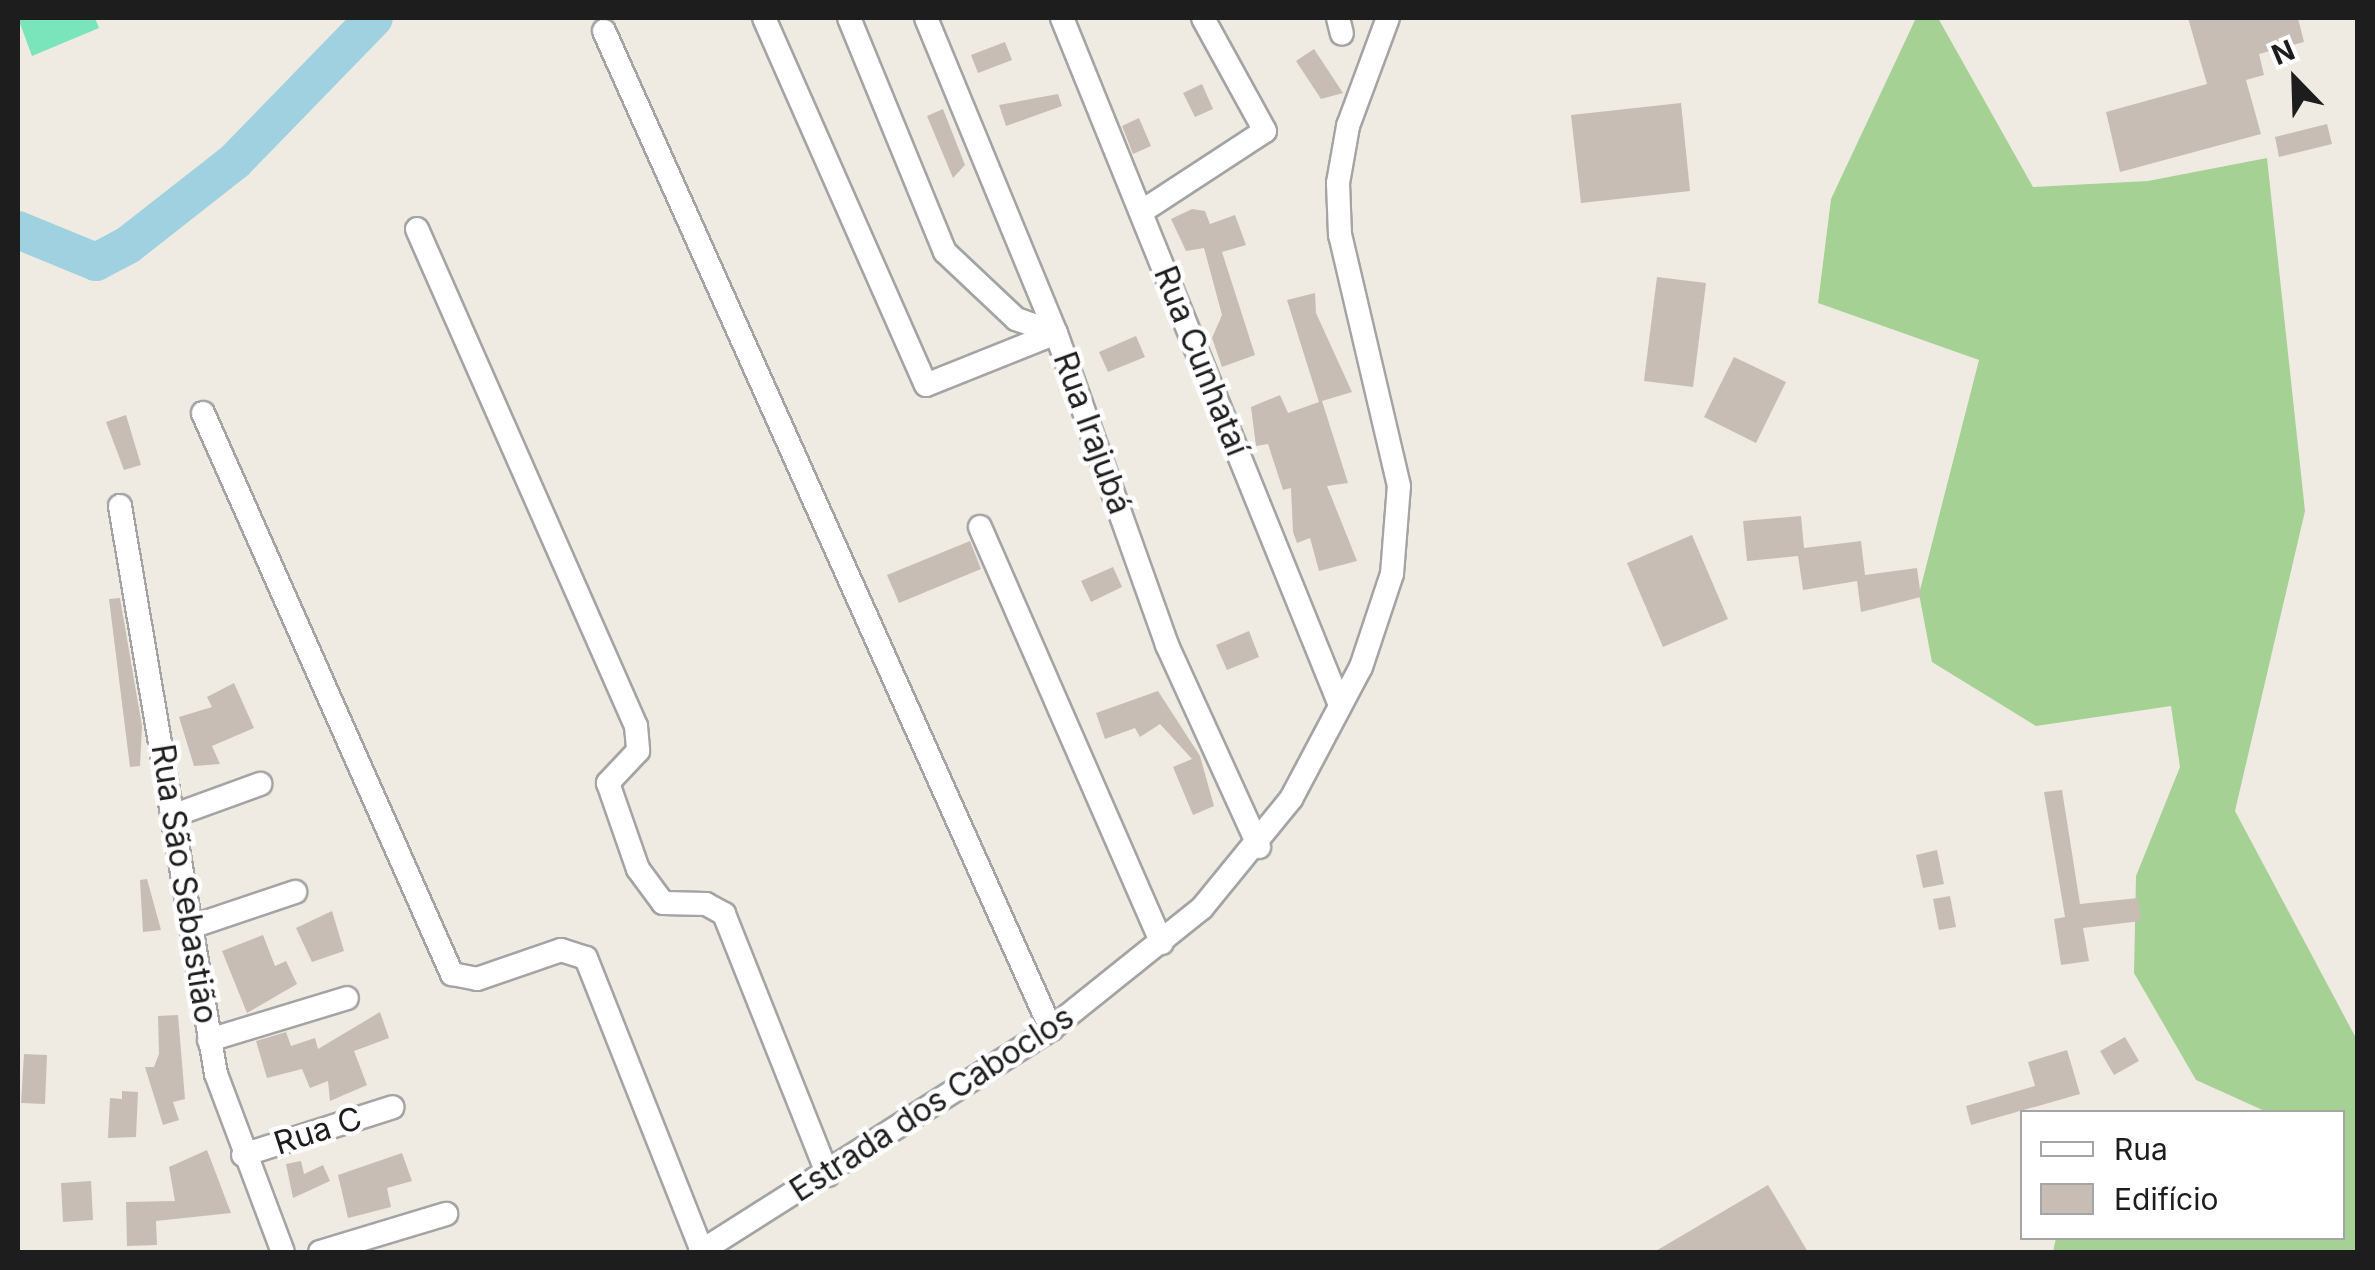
<!DOCTYPE html>
<meta charset="utf-8">
<style>
body{margin:0}
#map{position:relative;width:2375px;height:1270px;overflow:hidden;background:#efebe2;font-family:Inter,sans-serif}
div>[style]{position:absolute}
.forest>*{inset:0;background:#a6d194}
.pitch>*{inset:0;background:#7ae4bb}
.river>*{height:38px;margin:-19px;padding:0 19px;transform-origin:19px;border-radius:19px;background:#9fd1e0}
.building>*{inset:0;background:#c7bdb5}
.roads{filter:drop-shadow(2px 0 #a4a4a4) drop-shadow(-2px 0 #a4a4a4) drop-shadow(0 2px #a4a4a4) drop-shadow(0 -2px #a4a4a4)}
.minor>*{height:22px;margin:-11px;padding:0 11px;transform-origin:11px;border-radius:11px;background:#fff}
span{translate:-50% -50%;white-space:nowrap;text-align:center;line-height:1.15;-webkit-text-stroke:9px #fff;paint-order:stroke}
.street-label{font-size:32px;color:#1d1d1d}
.frame{position:absolute;inset:0;border:20px solid #1d1d1d;pointer-events:none}
.legend{position:absolute;left:2020px;top:1110px;width:325px;height:130px;box-sizing:border-box;background:#fff;border:2px solid #a5a5a5;margin:0;padding:12px 18px;list-style:none;font-size:30px;color:#1d1d1d}
.legend li{display:flex;align-items:center;gap:20px;height:50px}
.legend b{width:50px;border:2px solid #a5a5a5}
.north{position:absolute;left:2245px;top:30px;width:100px;height:100px;-webkit-text-stroke:8px #fff;paint-order:stroke;rotate:337deg;font-size:28px;font-weight:700;line-height:40px;text-align:center;color:#1d1d1d}
.north::after{content:'';display:block;margin:auto;width:35px;height:45px;background:#1d1d1d;clip-path:polygon(50% 0,100% 100%,50% 72%,0 100%)}
</style>
<div id="map">
<div class="forest">
<i style="clip-path:polygon(1916px 18px,1938px 18px,2033px 187px,2148px 181px,2267px 158px,2305px 511px,2235px 811px,2357px 1040px,2357px 1252px,2053px 1252px,2056px 1238px,2342px 1238px,2342px 1112px,2267px 1112px,2196px 1080px,2134px 973px,2136px 876px,2180px 767px,2171px 706px,2036px 726px,1932px 662px,1919px 594px,1979px 360px,1818px 303px,1831px 199px)"></i>
</div>
<div class="pitch">
<i style="clip-path:polygon(18px 18px,95px 18px,99px 28px,32px 56px)"></i>
</div>
<div class="river">
<i style="left:18px;top:230px;width:84px;rotate:22.3deg"></i>
<i style="left:96px;top:262px;width:36px;rotate:-28deg"></i>
<i style="left:128px;top:245px;width:136px;rotate:-38.1deg"></i>
<i style="left:235px;top:161px;width:199px;rotate:-45.8deg"></i>
</div>
<div class="building">
<i style="clip-path:polygon(2188px 18px,2298px 18px,2304px 42px,2259px 54px,2264px 75px,2246px 80px,2261px 134px,2120px 172px,2106px 112px,2207px 84px)"></i>
<i style="clip-path:polygon(1005px 42px,1012px 60px,978px 73px,971px 55px)"></i>
<i style="clip-path:polygon(1314px 49px,1343px 93px,1321px 99px,1296px 61px)"></i>
<i style="clip-path:polygon(1202px 84px,1213px 109px,1195px 117px,1183px 93px)"></i>
<i style="clip-path:polygon(1058px 94px,1062px 106px,1006px 126px,999px 105px)"></i>
<i style="clip-path:polygon(1681px 103px,1690px 191px,1581px 203px,1571px 115px)"></i>
<i style="clip-path:polygon(943px 109px,965px 165px,953px 178px,927px 116px)"></i>
<i style="clip-path:polygon(1139px 118px,1151px 146px,1133px 154px,1122px 126px)"></i>
<i style="clip-path:polygon(2327px 124px,2332px 144px,2279px 157px,2275px 137px)"></i>
<i style="clip-path:polygon(1192px 209px,1205px 211px,1210px 224px,1235px 215px,1246px 245px,1222px 252px,1255px 355px,1222px 367px,1212px 338px,1222px 315px,1204px 248px,1186px 251px,1171px 219px)"></i>
<i style="clip-path:polygon(1657px 277px,1706px 283px,1693px 387px,1644px 381px)"></i>
<i style="clip-path:polygon(1315px 293px,1316px 313px,1352px 392px,1322px 401px,1348px 483px,1327px 486px,1357px 561px,1319px 571px,1310px 538px,1297px 543px,1293px 532px,1291px 488px,1283px 490px,1268px 444px,1256px 446px,1251px 407px,1280px 395px,1288px 413px,1319px 402px,1287px 300px)"></i>
<i style="clip-path:polygon(1136px 336px,1145px 357px,1108px 372px,1099px 352px)"></i>
<i style="clip-path:polygon(1734px 357px,1786px 382px,1756px 443px,1704px 417px)"></i>
<i style="clip-path:polygon(126px 415px,141px 465px,124px 470px,106px 422px)"></i>
<i style="clip-path:polygon(1801px 516px,1804px 548px,1861px 541px,1865px 575px,1917px 568px,1921px 597px,1861px 612px,1857px 581px,1803px 590px,1798px 556px,1747px 561px,1743px 521px)"></i>
<i style="clip-path:polygon(1692px 535px,1728px 619px,1663px 647px,1627px 563px)"></i>
<i style="clip-path:polygon(970px 541px,981px 569px,899px 603px,887px 575px)"></i>
<i style="clip-path:polygon(1113px 567px,1122px 587px,1091px 602px,1081px 581px)"></i>
<i style="clip-path:polygon(120px 598px,142px 726px,140px 766px,130px 767px,109px 599px)"></i>
<i style="clip-path:polygon(1249px 631px,1259px 657px,1227px 670px,1216px 645px)"></i>
<i style="clip-path:polygon(234px 683px,254px 728px,212px 746px,220px 764px,194px 766px,179px 717px,212px 707px,207px 697px)"></i>
<i style="clip-path:polygon(1158px 691px,1200px 756px,1214px 806px,1193px 815px,1173px 767px,1192px 759px,1160px 724px,1140px 737px,1135px 728px,1105px 739px,1096px 713px)"></i>
<i style="clip-path:polygon(2062px 790px,2080px 904px,2138px 898px,2141px 921px,2083px 928px,2089px 961px,2061px 965px,2054px 919px,2065px 917px,2044px 792px)"></i>
<i style="clip-path:polygon(1937px 850px,1944px 884px,1923px 888px,1916px 855px)"></i>
<i style="clip-path:polygon(147px 879px,161px 930px,143px 932px,140px 880px)"></i>
<i style="clip-path:polygon(1950px 896px,1956px 927px,1939px 930px,1933px 899px)"></i>
<i style="clip-path:polygon(332px 911px,344px 951px,312px 962px,296px 928px)"></i>
<i style="clip-path:polygon(263px 935px,275px 966px,286px 961px,297px 984px,247px 1013px,222px 951px)"></i>
<i style="clip-path:polygon(380px 1012px,389px 1038px,354px 1051px,367px 1085px,330px 1101px,328px 1081px,310px 1088px,302px 1069px,267px 1078px,256px 1041px,286px 1032px,291px 1046px,315px 1038px,318px 1049px)"></i>
<i style="clip-path:polygon(178px 1015px,185px 1099px,173px 1102px,179px 1120px,163px 1125px,145px 1067px,154px 1067px,159px 1054px,158px 1016px)"></i>
<i style="clip-path:polygon(2125px 1037px,2139px 1061px,2114px 1075px,2100px 1051px)"></i>
<i style="clip-path:polygon(2067px 1050px,2080px 1094px,1971px 1125px,1966px 1106px,2035px 1086px,2028px 1062px)"></i>
<i style="clip-path:polygon(24px 1054px,47px 1055px,45px 1104px,21px 1103px)"></i>
<i style="clip-path:polygon(122px 1091px,138px 1092px,136px 1137px,108px 1138px,110px 1098px,122px 1099px)"></i>
<i style="clip-path:polygon(207px 1150px,231px 1213px,156px 1221px,157px 1245px,127px 1246px,126px 1202px,175px 1201px,169px 1167px)"></i>
<i style="clip-path:polygon(402px 1153px,412px 1181px,387px 1188px,391px 1207px,348px 1218px,338px 1175px)"></i>
<i style="clip-path:polygon(301px 1161px,304px 1174px,323px 1165px,330px 1181px,293px 1198px,286px 1164px)"></i>
<i style="clip-path:polygon(91px 1181px,93px 1220px,63px 1222px,61px 1183px)"></i>
<i style="clip-path:polygon(1768px 1185px,1808px 1252px,1654px 1252px)"></i>
</div>
<div class="roads">
<div class="minor">
<i style="left:764px;top:18px;width:401px;rotate:66.2deg"></i>
<i style="left:926px;top:385px;width:140px;rotate:-21.8deg"></i>
<i style="left:849px;top:18px;width:253px;rotate:67.7deg"></i>
<i style="left:945px;top:252px;width:98px;rotate:43.3deg"></i>
<i style="left:1016px;top:319px;width:42px;rotate:19.3deg"></i>
<i style="left:926px;top:18px;width:341px;rotate:67.6deg"></i>
<i style="left:1056px;top:333px;width:331px;rotate:70.4deg"></i>
<i style="left:1167px;top:645px;width:222px;rotate:65.5deg"></i>
<i style="left:1062px;top:18px;width:741px;rotate:67.97deg"></i>
<i style="left:1338px;top:18px;width:16px;rotate:76deg"></i>
<i style="left:604px;top:31px;width:1094px;rotate:65.87deg"></i>
<i style="left:1141px;top:212px;width:148px;rotate:-33.2deg"></i>
<i style="left:1265px;top:131px;width:129px;rotate:-118.8deg"></i>
<i style="left:417px;top:229px;width:543px;rotate:66.22deg"></i>
<i style="left:636px;top:726px;width:25px;rotate:85deg"></i>
<i style="left:638px;top:751px;width:44px;rotate:133.2deg"></i>
<i style="left:608px;top:783px;width:91px;rotate:70.8deg"></i>
<i style="left:638px;top:869px;width:42px;rotate:53.7deg"></i>
<i style="left:663px;top:903px;width:43px;rotate:1.3deg"></i>
<i style="left:706px;top:904px;width:21px;rotate:29deg"></i>
<i style="left:724px;top:914px;width:281px;rotate:68.3deg"></i>
<i style="left:203px;top:413px;width:614px;rotate:66.07deg"></i>
<i style="left:452px;top:974px;width:25px;rotate:11deg"></i>
<i style="left:477px;top:979px;width:89px;rotate:-19deg"></i>
<i style="left:561px;top:950px;width:26px;rotate:18deg"></i>
<i style="left:586px;top:958px;width:315px;rotate:68.4deg"></i>
<i style="left:120px;top:506px;width:576px;rotate:80.41deg"></i>
<i style="left:216px;top:1074px;width:190px;rotate:69.4deg"></i>
<i style="left:980px;top:527px;width:454px;rotate:66.4deg"></i>
<i style="left:172px;top:816px;width:94px;rotate:-20deg"></i>
<i style="left:191px;top:927px;width:110px;rotate:-18.6deg"></i>
<i style="left:209px;top:1040px;width:144px;rotate:-16.9deg"></i>
<i style="left:243px;top:1155px;width:157px;rotate:-17.7deg"></i>
<i style="left:320px;top:1252px;width:132px;rotate:-16.8deg"></i>
<i style="left:700px;top:1252px;width:416px;rotate:-32.4deg"></i>
<i style="left:1051px;top:1029px;width:193px;rotate:-38.7deg"></i>
<i style="left:1202px;top:908px;width:141px;rotate:-50.8deg"></i>
<i style="left:1291px;top:799px;width:149px;rotate:-62.1deg"></i>
<i style="left:1361px;top:667px;width:98px;rotate:-71.6deg"></i>
<i style="left:1392px;top:574px;width:88px;rotate:-85.5deg"></i>
<i style="left:1399px;top:486px;width:258px;rotate:-103.2deg"></i>
<i style="left:1340px;top:235px;width:52px;rotate:-92.2deg"></i>
<i style="left:1338px;top:183px;width:58px;rotate:-80deg"></i>
<i style="left:1348px;top:126px;width:115px;rotate:-69.7deg"></i>
</div>
</div>
<div class="street-label">
<span style="left:1201px;top:361px;rotate:68deg">Rua Cunhataí</span>
<span style="left:1092px;top:433px;rotate:70deg">Rua Irajubá</span>
<span style="left:184px;top:884px;rotate:81deg">Rua São Sebastião</span>
<span style="left:932px;top:1104px;rotate:-33deg">Estrada dos Caboclos</span>
<span style="left:318px;top:1131px;rotate:-18deg">Rua C</span>
</div>
<div class="frame"></div>
<ul class="legend">
<li><b style="height:12px;background:#fff"></b>Rua</li>
<li><b style="height:28px;background:#c7bdb5"></b>Edifício</li>
</ul>
<div class="north">N</div>
</div>
